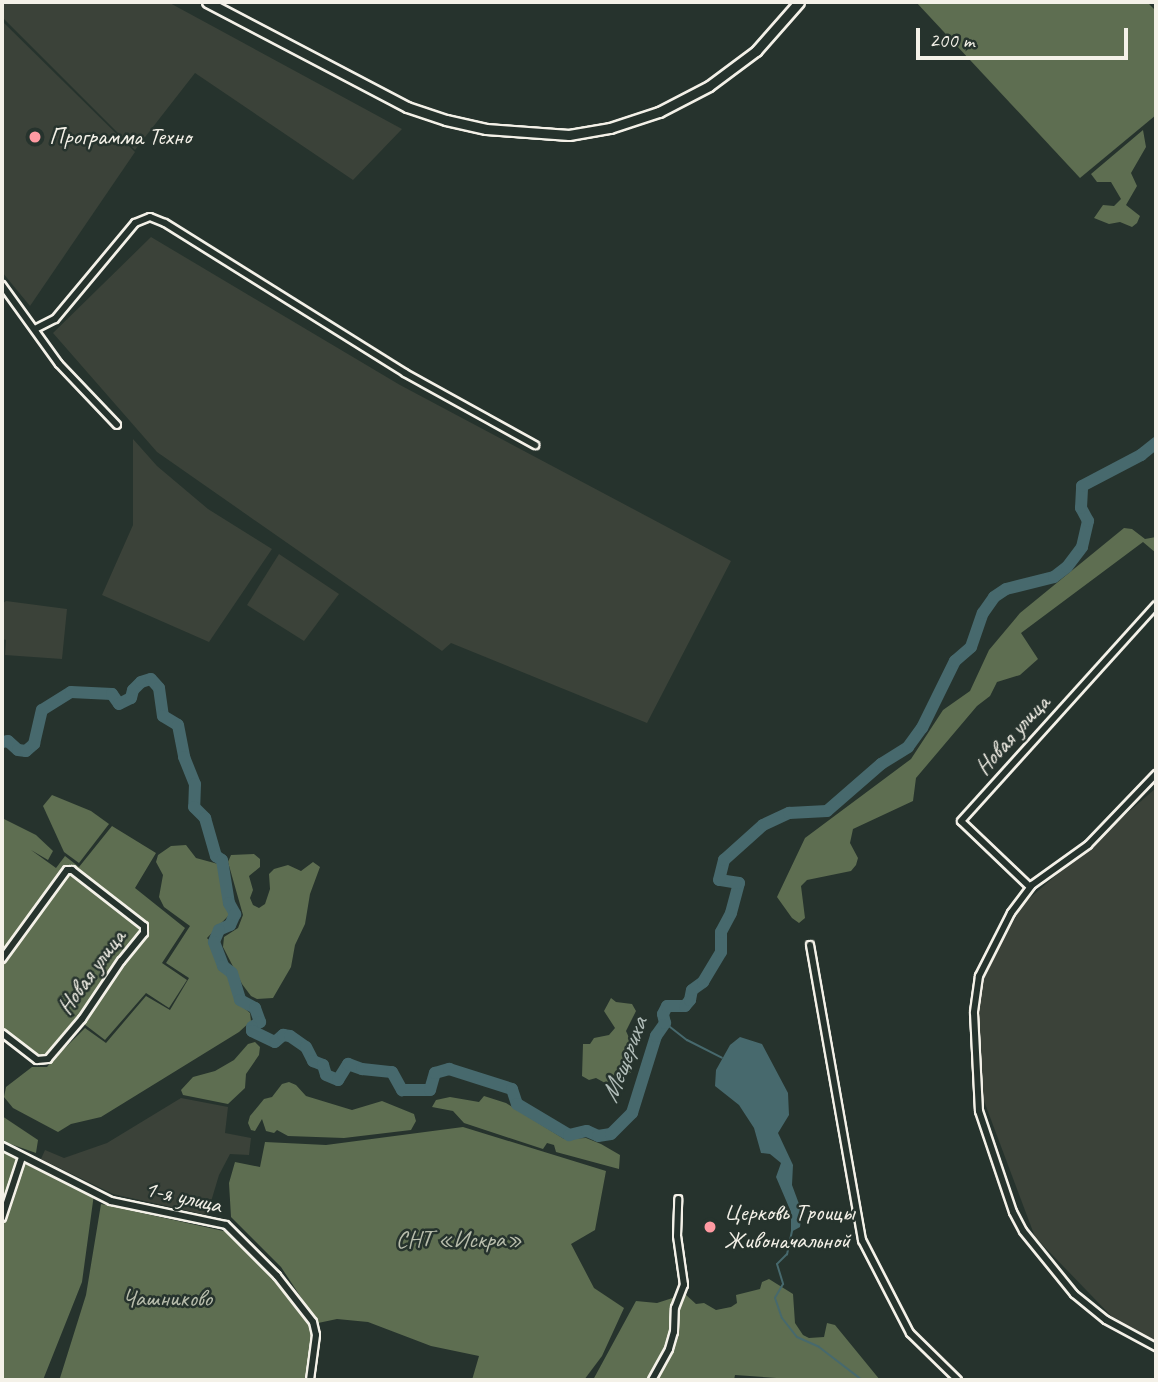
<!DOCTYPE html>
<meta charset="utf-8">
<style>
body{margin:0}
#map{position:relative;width:1158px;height:1382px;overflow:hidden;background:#26332d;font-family:Caveat,sans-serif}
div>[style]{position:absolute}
.built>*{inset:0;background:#3b4239}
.green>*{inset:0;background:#5e6e51}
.water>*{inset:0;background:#47696d}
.stream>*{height:2px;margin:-1px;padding:0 1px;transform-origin:1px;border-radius:1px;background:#47696d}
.river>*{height:12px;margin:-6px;padding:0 6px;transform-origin:6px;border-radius:6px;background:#47696d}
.roads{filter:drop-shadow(2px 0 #f4f1e8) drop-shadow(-2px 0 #f4f1e8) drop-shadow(0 2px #f4f1e8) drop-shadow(0 -2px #f4f1e8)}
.street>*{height:6px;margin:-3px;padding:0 3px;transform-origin:3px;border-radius:3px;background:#26332d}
.secondary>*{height:9px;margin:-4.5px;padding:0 4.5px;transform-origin:4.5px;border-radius:4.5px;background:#26332d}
.dots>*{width:19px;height:19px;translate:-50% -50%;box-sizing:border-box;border:4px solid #26332d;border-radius:50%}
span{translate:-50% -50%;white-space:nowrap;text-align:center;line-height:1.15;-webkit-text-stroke:5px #26332d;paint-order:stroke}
.poi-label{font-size:24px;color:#f4f1e8}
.left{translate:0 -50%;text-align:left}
.street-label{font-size:24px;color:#f4f1e8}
.park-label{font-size:24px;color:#b8bdac}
.water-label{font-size:26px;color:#afbbb7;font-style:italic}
.frame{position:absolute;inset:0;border:4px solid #f4f1e8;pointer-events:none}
.scale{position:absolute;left:916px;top:28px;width:212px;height:32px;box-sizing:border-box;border:4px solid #f4f1e8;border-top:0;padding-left:9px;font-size:21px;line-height:24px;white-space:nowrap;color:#f4f1e8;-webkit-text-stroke:5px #26332d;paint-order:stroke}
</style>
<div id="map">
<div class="built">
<i style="clip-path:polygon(2px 2px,168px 2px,402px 129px,353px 180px,195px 73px,135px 150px,2px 17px)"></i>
<i style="clip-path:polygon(2px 21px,135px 152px,30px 306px,2px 272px)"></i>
<i style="clip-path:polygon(151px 237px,400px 385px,731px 561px,647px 723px,451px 643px,442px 651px,157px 452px,53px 333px)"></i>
<i style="clip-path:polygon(133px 439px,157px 466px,208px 509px,272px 549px,209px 642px,102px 595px,133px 525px)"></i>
<i style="clip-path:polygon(279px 554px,339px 594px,304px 641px,247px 605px)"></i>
<i style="clip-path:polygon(6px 601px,67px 609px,62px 659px,5px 655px,6px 640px,2px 639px,2px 604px)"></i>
<i style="clip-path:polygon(1156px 788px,1156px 1342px,1116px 1321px,1035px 1237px,981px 1093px,975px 1043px,978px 995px,983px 976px,1023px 904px)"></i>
<i style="clip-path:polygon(181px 1098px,228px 1107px,225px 1133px,251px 1138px,249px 1155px,230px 1154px,219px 1175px,207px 1215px,113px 1194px,41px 1159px,45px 1150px,64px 1158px,107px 1143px)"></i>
</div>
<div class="green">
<i style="clip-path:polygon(916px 2px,1147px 2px,1156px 11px,1156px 115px,1080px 178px)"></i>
<i style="clip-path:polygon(1143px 130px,1146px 147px,1131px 173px,1137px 186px,1126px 205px,1140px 216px,1137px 223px,1132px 227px,1120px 222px,1109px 224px,1094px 218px,1103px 205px,1114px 206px,1121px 199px,1111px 182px,1097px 182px,1091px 174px)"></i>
<i style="clip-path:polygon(1124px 528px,1132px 529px,1145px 539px,1156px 537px,1156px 553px,1143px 542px,1021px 633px,1038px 659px,1020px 675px,997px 682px,990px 696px,977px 706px,916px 778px,913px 801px,853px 829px,850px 843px,858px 858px,856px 865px,851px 871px,807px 880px,801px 886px,805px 918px,799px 923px,792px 918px,777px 897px,805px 838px,911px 759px,943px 710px,970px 691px,989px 650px,1020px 613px)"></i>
<i style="clip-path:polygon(52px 795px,91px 811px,109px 824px,79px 863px,64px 852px,43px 806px)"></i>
<i style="clip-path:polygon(2px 818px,36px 835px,53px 851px,48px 860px,31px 850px,56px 868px,65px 856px,79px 867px,112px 826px,156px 853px,135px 888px,185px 928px,162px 963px,187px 980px,169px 1008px,146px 993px,105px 1040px,84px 1024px,63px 1050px,85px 1028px,106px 1043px,146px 996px,170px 1010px,189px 978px,166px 963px,190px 926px,164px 907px,159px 897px,163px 875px,156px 862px,158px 855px,171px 846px,186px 845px,196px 858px,218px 864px,231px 913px,207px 938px,216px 949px,219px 965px,229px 977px,236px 1001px,250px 1013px,251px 1021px,239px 1032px,101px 1117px,71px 1124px,58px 1132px,13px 1108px,4px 1097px,6px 1087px,32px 1067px,47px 1067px,51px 1062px,38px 1063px,2px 1035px)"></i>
<i style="clip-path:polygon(254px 854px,260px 859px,260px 867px,249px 876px,253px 890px,250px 898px,253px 905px,259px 908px,265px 904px,270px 889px,269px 874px,274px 869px,288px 865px,301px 871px,313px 862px,320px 867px,310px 894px,305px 924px,295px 945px,291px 967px,273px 998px,257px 999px,251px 996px,242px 984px,223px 947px,224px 937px,238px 928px,243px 915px,228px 862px,231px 855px)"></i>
<i style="clip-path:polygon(611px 998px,616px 1002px,632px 1004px,636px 1011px,626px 1031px,635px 1051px,631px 1072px,621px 1083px,605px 1083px,596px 1078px,589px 1080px,582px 1076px,583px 1044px,590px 1044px,594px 1038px,609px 1035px,615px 1028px,604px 1011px)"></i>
<i style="clip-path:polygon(255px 1042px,260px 1047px,259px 1055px,246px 1074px,245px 1088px,228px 1104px,183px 1095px,181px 1090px,193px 1077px,215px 1071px,234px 1060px,248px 1044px)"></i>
<i style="clip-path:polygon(289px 1082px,296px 1085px,306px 1096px,352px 1110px,382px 1101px,414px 1114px,416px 1121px,411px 1130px,344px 1138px,288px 1136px,277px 1130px,274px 1133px,266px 1131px,262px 1119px,255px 1131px,251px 1130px,248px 1123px,250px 1116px,264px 1099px,272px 1097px,282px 1084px)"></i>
<i style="clip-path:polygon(484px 1096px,506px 1103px,564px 1139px,586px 1138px,601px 1144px,620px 1155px,619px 1169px,556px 1152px,554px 1145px,547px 1143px,543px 1149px,464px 1123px,453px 1111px,432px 1107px,436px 1100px,450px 1097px,479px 1102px)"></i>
<i style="clip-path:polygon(2px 1116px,38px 1140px,36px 1153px,2px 1141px)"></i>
<i style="clip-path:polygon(463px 1127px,606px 1171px,595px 1230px,571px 1244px,594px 1288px,624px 1308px,602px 1356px,584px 1380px,472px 1380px,479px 1356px,431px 1346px,368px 1322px,337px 1319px,318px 1323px,281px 1267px,231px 1217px,229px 1183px,235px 1162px,260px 1167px,265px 1142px,326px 1145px)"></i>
<i style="clip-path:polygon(2px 1150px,23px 1163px,94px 1194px,82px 1282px,43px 1380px,2px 1380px)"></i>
<i style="clip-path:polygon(101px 1204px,228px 1232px,263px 1265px,310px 1326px,312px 1338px,308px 1380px,67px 1380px,60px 1378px,86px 1295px)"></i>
<i style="clip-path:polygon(769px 1279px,793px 1294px,795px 1323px,803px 1335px,809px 1338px,824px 1337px,827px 1323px,835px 1325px,880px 1380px,805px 1380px,735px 1375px,734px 1380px,593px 1380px,636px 1301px,657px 1303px,685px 1294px,696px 1304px,704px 1303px,716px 1310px,731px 1307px,737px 1303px,736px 1295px,760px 1289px,762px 1282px)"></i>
</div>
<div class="water">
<i style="clip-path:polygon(740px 1037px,762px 1044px,788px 1093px,789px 1115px,778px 1133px,793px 1165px,792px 1185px,802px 1212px,800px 1227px,791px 1232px,791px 1212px,776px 1177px,781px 1163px,770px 1154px,761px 1153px,754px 1128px,739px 1105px,715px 1086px,716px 1070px,730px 1045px)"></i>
</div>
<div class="stream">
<i style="left:665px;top:1023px;width:28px;rotate:38deg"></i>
<i style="left:687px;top:1040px;width:39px;rotate:27deg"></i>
<i style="left:792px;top:1231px;width:24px;rotate:102deg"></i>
<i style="left:787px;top:1254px;width:14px;rotate:135deg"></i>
<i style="left:777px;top:1264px;width:21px;rotate:73deg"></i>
<i style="left:783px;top:1284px;width:16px;rotate:120deg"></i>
<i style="left:775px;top:1298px;width:21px;rotate:71deg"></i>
<i style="left:782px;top:1318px;width:24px;rotate:52deg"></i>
<i style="left:797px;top:1337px;width:24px;rotate:24deg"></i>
<i style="left:819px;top:1347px;width:54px;rotate:37.5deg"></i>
</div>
<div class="river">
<i style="left:2px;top:742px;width:6px;rotate:-9deg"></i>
<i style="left:8px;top:741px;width:13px;rotate:42deg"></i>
<i style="left:18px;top:750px;width:8px;rotate:7deg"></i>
<i style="left:26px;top:751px;width:11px;rotate:-41deg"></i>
<i style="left:34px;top:744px;width:35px;rotate:-77deg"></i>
<i style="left:42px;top:710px;width:34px;rotate:-32deg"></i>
<i style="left:71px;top:692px;width:41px;rotate:2.8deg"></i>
<i style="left:112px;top:694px;width:12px;rotate:55deg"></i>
<i style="left:119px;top:704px;width:13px;rotate:-27deg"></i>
<i style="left:131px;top:698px;width:8px;rotate:-76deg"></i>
<i style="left:133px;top:690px;width:11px;rotate:-45deg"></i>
<i style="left:141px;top:682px;width:10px;rotate:-17deg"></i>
<i style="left:151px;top:679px;width:12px;rotate:48deg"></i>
<i style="left:159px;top:688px;width:28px;rotate:82deg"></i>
<i style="left:163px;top:716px;width:17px;rotate:31deg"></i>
<i style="left:178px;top:725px;width:33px;rotate:79deg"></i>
<i style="left:184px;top:757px;width:29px;rotate:68deg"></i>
<i style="left:195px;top:784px;width:23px;rotate:92deg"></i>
<i style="left:194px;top:807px;width:16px;rotate:45deg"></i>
<i style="left:205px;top:818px;width:40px;rotate:74deg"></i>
<i style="left:216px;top:856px;width:7px;rotate:34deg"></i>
<i style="left:222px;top:860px;width:44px;rotate:80.8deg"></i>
<i style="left:229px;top:903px;width:13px;rotate:61deg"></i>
<i style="left:235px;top:914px;width:12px;rotate:114deg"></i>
<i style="left:230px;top:925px;width:12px;rotate:156deg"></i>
<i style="left:219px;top:930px;width:13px;rotate:113deg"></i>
<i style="left:214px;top:942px;width:26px;rotate:69deg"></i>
<i style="left:223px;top:966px;width:11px;rotate:38deg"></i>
<i style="left:232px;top:973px;width:28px;rotate:73deg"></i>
<i style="left:240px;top:1000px;width:17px;rotate:28deg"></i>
<i style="left:255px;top:1008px;width:15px;rotate:70deg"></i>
<i style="left:260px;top:1022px;width:9px;rotate:148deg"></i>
<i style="left:252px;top:1027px;width:4px;rotate:90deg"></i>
<i style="left:252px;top:1031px;width:25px;rotate:26deg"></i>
<i style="left:275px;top:1042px;width:11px;rotate:-41deg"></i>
<i style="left:283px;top:1035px;width:7px;rotate:8deg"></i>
<i style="left:290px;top:1036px;width:19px;rotate:35deg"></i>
<i style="left:306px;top:1047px;width:16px;rotate:63deg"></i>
<i style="left:313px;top:1061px;width:11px;rotate:22deg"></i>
<i style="left:323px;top:1065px;width:10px;rotate:73deg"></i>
<i style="left:326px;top:1075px;width:13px;rotate:23deg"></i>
<i style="left:338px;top:1080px;width:19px;rotate:-58deg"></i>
<i style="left:348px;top:1064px;width:15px;rotate:20deg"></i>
<i style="left:362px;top:1069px;width:30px;rotate:6deg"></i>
<i style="left:392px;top:1072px;width:21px;rotate:61deg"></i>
<i style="left:402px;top:1090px;width:28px"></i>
<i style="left:430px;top:1090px;width:18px;rotate:-74deg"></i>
<i style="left:435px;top:1073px;width:15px;rotate:-16deg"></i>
<i style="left:449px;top:1069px;width:66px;rotate:17.6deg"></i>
<i style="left:512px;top:1089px;width:16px;rotate:72deg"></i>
<i style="left:517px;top:1104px;width:61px;rotate:30.8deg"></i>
<i style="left:569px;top:1135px;width:18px;rotate:-13deg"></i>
<i style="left:587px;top:1131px;width:12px;rotate:24deg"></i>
<i style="left:598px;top:1136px;width:13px;rotate:-9deg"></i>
<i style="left:611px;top:1134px;width:30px;rotate:-45deg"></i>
<i style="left:632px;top:1113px;width:81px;rotate:-72.7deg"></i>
<i style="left:656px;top:1036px;width:16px;rotate:-55deg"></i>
<i style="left:665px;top:1023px;width:9px;rotate:-103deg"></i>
<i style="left:663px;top:1014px;width:9px;rotate:-63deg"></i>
<i style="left:667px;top:1006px;width:18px"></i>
<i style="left:685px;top:1006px;width:8px;rotate:-50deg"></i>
<i style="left:690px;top:1000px;width:10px;rotate:-79deg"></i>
<i style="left:692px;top:990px;width:14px;rotate:-36deg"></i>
<i style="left:703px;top:982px;width:35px;rotate:-59deg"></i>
<i style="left:721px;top:952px;width:20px;rotate:-90deg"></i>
<i style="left:721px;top:932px;width:21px;rotate:-62deg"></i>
<i style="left:731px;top:913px;width:31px;rotate:-75deg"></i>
<i style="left:739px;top:883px;width:20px;rotate:-171deg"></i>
<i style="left:719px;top:880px;width:21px;rotate:-76deg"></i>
<i style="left:724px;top:860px;width:52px;rotate:-41.9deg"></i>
<i style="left:763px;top:825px;width:29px;rotate:-25deg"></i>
<i style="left:789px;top:813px;width:38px;rotate:-3deg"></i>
<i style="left:827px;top:811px;width:72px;rotate:-41deg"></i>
<i style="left:881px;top:764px;width:32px;rotate:-32deg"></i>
<i style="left:908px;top:747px;width:24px;rotate:-54deg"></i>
<i style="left:922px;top:728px;width:75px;rotate:-63.8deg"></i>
<i style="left:955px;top:661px;width:21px;rotate:-41deg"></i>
<i style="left:971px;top:647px;width:36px;rotate:-71deg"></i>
<i style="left:983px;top:613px;width:19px;rotate:-55deg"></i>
<i style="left:994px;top:597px;width:14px;rotate:-34deg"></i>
<i style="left:1006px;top:589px;width:49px;rotate:-14deg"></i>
<i style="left:1054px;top:577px;width:16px;rotate:-38deg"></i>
<i style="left:1067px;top:567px;width:25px;rotate:-53deg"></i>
<i style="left:1082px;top:547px;width:27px;rotate:-77deg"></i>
<i style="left:1088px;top:521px;width:15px;rotate:-118deg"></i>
<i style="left:1081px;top:508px;width:22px;rotate:-87deg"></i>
<i style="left:1082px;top:486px;width:67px;rotate:-27.7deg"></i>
<i style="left:1141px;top:455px;width:19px;rotate:-39deg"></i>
</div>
<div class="roads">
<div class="street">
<i style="left:2px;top:285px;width:97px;rotate:54.2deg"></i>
<i style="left:59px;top:364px;width:84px;rotate:46.4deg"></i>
<i style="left:35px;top:329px;width:22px;rotate:-27deg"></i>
<i style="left:55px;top:319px;width:125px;rotate:-50.2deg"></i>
<i style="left:135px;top:223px;width:16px;rotate:-22deg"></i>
<i style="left:150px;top:217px;width:16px;rotate:22deg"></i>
<i style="left:165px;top:223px;width:283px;rotate:32deg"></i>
<i style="left:405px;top:373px;width:149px;rotate:29deg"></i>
<i style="left:1156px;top:774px;width:98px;rotate:133.8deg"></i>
<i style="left:1088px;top:845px;width:69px;rotate:144.5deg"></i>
<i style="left:1032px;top:885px;width:35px;rotate:127deg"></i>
<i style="left:1011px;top:913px;width:71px;rotate:116.9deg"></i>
<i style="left:979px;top:976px;width:37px;rotate:98deg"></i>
<i style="left:974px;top:1013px;width:98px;rotate:87.1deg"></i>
<i style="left:979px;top:1111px;width:107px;rotate:71.4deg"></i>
<i style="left:1013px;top:1212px;width:21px;rotate:62deg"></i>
<i style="left:1023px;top:1231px;width:81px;rotate:51deg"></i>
<i style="left:1074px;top:1294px;width:41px;rotate:39.1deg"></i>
<i style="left:1106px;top:1320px;width:57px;rotate:28.4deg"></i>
<i style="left:1030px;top:887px;width:95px;rotate:-136.3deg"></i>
<i style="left:961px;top:821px;width:291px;rotate:-47.9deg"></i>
<i style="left:810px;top:945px;width:300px;rotate:80deg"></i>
<i style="left:862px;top:1240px;width:105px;rotate:62.7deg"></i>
<i style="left:910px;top:1333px;width:67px;rotate:44.4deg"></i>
<i style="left:2px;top:959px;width:110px;rotate:-53.9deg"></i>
<i style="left:67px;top:870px;width:5px"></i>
<i style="left:72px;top:870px;width:91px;rotate:37.9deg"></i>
<i style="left:144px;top:926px;width:7px;rotate:90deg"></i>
<i style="left:144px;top:933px;width:36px;rotate:129deg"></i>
<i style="left:121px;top:961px;width:70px;rotate:123.9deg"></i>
<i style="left:82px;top:1019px;width:52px;rotate:130.4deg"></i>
<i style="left:48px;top:1059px;width:11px;rotate:175deg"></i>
<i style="left:37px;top:1060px;width:44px;rotate:-142.4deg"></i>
<i style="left:2px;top:1146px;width:122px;rotate:26.8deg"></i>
<i style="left:111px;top:1201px;width:117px;rotate:11.8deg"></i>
<i style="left:226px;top:1225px;width:72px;rotate:45deg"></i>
<i style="left:277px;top:1276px;width:58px;rotate:52deg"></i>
<i style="left:313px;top:1322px;width:13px;rotate:77deg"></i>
<i style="left:316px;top:1335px;width:45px;rotate:97.6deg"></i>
<i style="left:2px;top:1218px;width:64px;rotate:-71.8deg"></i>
<i style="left:652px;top:1380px;width:35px;rotate:-61deg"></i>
<i style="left:669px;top:1349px;width:18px;rotate:-74deg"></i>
<i style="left:674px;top:1332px;width:24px;rotate:-88deg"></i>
<i style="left:675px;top:1308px;width:25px;rotate:-69deg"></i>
<i style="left:684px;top:1285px;width:49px;rotate:-98.1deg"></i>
<i style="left:677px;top:1236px;width:37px;rotate:-88deg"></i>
</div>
<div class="secondary">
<i style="left:207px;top:2px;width:226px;rotate:27.7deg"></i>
<i style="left:407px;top:107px;width:41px;rotate:18.4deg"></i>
<i style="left:446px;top:120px;width:41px;rotate:12.7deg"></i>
<i style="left:486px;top:129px;width:83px;rotate:4.1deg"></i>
<i style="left:569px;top:135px;width:42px;rotate:-9.7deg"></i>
<i style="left:610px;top:128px;width:52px;rotate:-18.1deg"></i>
<i style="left:659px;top:112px;width:56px;rotate:-27.5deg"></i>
<i style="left:709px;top:86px;width:59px;rotate:-36.7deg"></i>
<i style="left:756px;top:51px;width:65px;rotate:-48.7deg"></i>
</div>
</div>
<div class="dots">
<i style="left:35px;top:137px;background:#ff9aa2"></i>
<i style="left:710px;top:1227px;background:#ff9aa2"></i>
</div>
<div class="poi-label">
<span class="left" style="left:49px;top:137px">Программа Техно</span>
<span class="left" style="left:724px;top:1227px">Церковь Троицы<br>Живоначальной</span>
</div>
<div class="street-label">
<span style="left:1012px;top:735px;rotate:-48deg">Новая улица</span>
<span style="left:91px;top:972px;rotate:-54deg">Новая улица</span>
<span style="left:183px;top:1197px;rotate:13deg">1-я улица</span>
</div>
<div class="park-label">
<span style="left:459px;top:1240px">СНТ «Искра»</span>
<span style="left:167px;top:1299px">Чашниково</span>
</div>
<div class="water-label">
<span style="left:624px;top:1060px;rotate:-69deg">Мещериха</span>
</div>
<div class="frame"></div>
<div class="scale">200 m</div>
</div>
